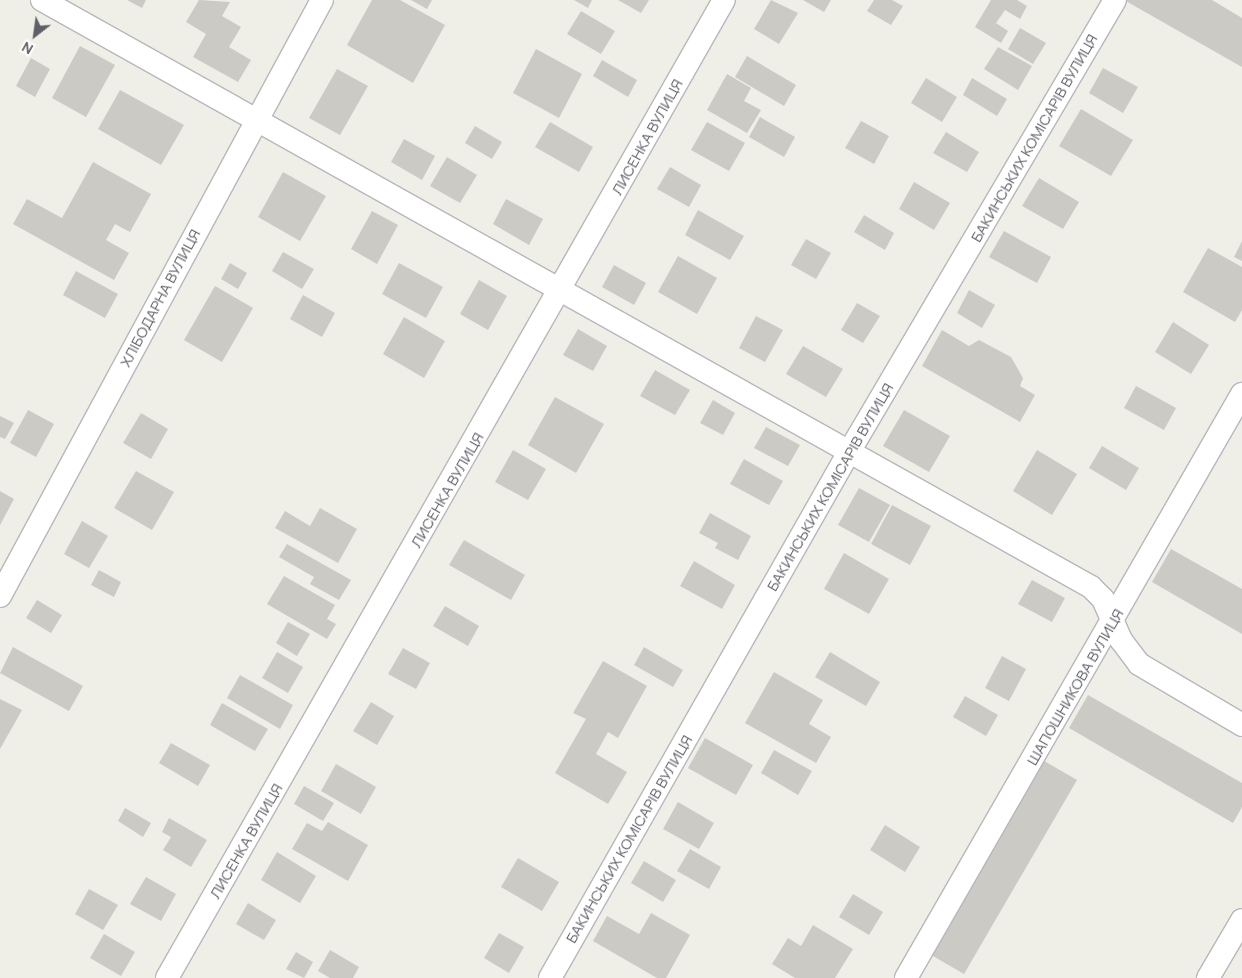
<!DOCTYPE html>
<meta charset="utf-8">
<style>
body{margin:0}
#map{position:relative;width:1242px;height:978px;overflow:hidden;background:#efefe7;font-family:Manrope,sans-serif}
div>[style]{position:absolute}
.building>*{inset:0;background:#cbcac4}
.roads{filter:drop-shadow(1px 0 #b7b7bc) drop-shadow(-1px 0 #b7b7bc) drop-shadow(0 1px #b7b7bc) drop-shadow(0 -1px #b7b7bc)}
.minor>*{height:22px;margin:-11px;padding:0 11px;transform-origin:11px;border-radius:11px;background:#fff}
span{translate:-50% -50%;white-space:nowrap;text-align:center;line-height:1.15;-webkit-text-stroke:4px #fff;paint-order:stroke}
.street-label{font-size:15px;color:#5f6066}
.north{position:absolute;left:10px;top:10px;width:50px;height:50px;-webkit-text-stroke:4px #fff;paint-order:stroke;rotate:210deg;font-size:14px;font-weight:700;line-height:20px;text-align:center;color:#5f6066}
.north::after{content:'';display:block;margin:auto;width:18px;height:22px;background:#5f6066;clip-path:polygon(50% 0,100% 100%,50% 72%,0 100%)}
</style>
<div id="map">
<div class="building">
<i style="clip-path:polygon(127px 0,146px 0,142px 8px)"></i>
<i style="clip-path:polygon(199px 0,230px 2px,222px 16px,241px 27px,229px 47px,251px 60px,238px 82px,193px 57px,206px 34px,186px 22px)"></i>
<i style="clip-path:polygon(372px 0,400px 0,445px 25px,413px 83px,347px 45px)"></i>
<i style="clip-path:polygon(411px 0,432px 0,427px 9px)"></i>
<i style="clip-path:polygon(574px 0,592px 0,588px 8px)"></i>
<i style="clip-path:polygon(618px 0,649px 0,641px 13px)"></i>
<i style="clip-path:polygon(771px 0,798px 13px,779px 44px,754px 29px)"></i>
<i style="clip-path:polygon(803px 0,831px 0,824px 12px)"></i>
<i style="clip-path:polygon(874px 0,892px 0,903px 6px,891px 25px,867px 11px)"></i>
<i style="clip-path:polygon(991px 0,1017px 0,1027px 6px,1020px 19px,1005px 10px,996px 23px,1008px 31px,1001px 43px,975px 27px)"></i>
<i style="clip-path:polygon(1124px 0,1212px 0,1242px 18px,1242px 67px)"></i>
<i style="clip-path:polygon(581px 11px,615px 31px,601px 54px,567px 34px)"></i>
<i style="clip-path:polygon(1020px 28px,1046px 43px,1033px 64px,1008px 49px)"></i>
<i style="clip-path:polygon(80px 46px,115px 65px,86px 117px,52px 98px)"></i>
<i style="clip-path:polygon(998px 47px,1032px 66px,1018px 90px,984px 69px)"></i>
<i style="clip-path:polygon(536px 49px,582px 74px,559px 118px,513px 93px)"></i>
<i style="clip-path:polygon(747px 56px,796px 85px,784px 106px,735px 77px)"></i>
<i style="clip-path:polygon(31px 58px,50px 69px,35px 97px,16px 86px)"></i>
<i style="clip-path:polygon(602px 60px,637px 80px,628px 97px,593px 76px)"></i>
<i style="clip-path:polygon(1103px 68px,1138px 87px,1123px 113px,1089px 93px)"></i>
<i style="clip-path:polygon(337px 69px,368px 86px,340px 135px,309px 118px)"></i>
<i style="clip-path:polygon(727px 74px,751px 88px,744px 101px,761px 110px,747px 133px,707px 110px)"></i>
<i style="clip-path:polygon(926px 78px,957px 97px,942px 122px,911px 103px)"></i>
<i style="clip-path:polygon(972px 78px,1007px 99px,997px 116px,963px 95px)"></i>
<i style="clip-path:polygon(120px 90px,184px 125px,161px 165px,98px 129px)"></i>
<i style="clip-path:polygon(1081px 109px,1133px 140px,1111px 176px,1059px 146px)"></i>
<i style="clip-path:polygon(760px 117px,795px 137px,784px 157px,749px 137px)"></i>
<i style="clip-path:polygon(861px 121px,889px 136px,874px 164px,845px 148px)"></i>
<i style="clip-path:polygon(550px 122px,593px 147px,579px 172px,535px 147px)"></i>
<i style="clip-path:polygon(707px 122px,745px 143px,729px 171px,691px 150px)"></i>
<i style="clip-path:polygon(475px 126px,502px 142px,492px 159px,465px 143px)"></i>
<i style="clip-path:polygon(946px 132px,979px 152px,967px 172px,933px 153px)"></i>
<i style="clip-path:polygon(404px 139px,435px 156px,422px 180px,391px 162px)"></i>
<i style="clip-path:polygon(447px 157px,477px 175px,460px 203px,430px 186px)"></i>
<i style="clip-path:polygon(93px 162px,151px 194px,130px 232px,115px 224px,106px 240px,129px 253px,114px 280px,13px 224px,27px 199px,62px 218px)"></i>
<i style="clip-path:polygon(670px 167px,701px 185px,689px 207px,657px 189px)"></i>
<i style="clip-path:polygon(283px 172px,326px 196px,300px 241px,258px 217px)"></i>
<i style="clip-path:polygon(1039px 178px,1079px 202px,1063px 229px,1022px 206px)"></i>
<i style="clip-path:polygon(914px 182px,950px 203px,934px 230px,899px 209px)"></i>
<i style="clip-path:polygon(506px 199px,543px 219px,529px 245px,493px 224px)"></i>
<i style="clip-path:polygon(698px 210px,744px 236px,730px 260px,685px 235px)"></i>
<i style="clip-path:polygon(372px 211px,398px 225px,377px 264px,351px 249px)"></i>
<i style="clip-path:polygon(864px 215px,894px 233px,885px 250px,854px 232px)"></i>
<i style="clip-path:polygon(1004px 231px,1051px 257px,1037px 283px,989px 257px)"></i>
<i style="clip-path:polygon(806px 239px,831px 253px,816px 279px,791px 265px)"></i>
<i style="clip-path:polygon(1242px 241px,1242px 261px,1234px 257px)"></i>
<i style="clip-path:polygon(1208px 248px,1242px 267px,1242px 310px,1235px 322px,1183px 292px)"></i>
<i style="clip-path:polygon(283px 252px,314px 269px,302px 289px,272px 271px)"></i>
<i style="clip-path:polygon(678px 256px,717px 278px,697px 314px,658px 292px)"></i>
<i style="clip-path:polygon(230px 263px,247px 273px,238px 289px,221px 279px)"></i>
<i style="clip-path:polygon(399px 263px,443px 287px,426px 318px,382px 294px)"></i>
<i style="clip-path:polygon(614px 265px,646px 283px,634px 305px,602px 287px)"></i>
<i style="clip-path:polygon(76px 271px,118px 294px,105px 318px,63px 295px)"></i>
<i style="clip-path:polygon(479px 280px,507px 296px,488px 330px,460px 314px)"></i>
<i style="clip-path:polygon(215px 286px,253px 308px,222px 362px,184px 340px)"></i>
<i style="clip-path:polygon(969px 290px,995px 305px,982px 328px,957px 313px)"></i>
<i style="clip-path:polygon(303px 295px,335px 313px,322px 337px,290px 319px)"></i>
<i style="clip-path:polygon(857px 303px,880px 316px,863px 343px,841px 330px)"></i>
<i style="clip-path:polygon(756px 316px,783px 330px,765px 362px,739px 348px)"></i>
<i style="clip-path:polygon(404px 317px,445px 341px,424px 378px,383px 354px)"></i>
<i style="clip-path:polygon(1173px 322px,1209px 345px,1191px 374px,1155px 352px)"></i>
<i style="clip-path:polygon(578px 329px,607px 346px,593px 371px,563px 355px)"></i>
<i style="clip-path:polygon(942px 330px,969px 346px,979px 340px,1011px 357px,1023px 378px,1020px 386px,1035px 395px,1020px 422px,922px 366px)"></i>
<i style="clip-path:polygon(803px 346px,843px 369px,826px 397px,786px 374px)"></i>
<i style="clip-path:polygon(655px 370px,690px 390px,675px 415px,640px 396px)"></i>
<i style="clip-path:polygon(1136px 386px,1176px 408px,1164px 430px,1124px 408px)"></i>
<i style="clip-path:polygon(555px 397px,604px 424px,576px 473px,528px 445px)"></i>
<i style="clip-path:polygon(713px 400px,735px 413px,723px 435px,700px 423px)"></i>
<i style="clip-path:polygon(28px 410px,54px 424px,36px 457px,10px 443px)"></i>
<i style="clip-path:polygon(904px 410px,950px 436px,929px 472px,883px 446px)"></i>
<i style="clip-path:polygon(141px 413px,168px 429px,151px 459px,123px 443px)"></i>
<i style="clip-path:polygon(0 416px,14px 423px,5px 439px,0 437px)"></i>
<i style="clip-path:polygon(766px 427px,800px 445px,788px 466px,754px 448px)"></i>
<i style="clip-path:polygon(1102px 446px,1139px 468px,1126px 490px,1089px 468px)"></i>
<i style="clip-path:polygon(513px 450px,546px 469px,528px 500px,495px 482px)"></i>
<i style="clip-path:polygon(1037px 450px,1077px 474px,1052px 515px,1013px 491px)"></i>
<i style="clip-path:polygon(744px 459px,783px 481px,769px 505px,730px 484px)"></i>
<i style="clip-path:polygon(136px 471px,174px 492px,152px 530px,114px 508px)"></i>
<i style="clip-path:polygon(859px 488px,890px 505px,869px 542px,838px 525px)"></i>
<i style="clip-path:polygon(0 491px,14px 499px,0 525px)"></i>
<i style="clip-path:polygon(892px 505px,931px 526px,910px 565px,871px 544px)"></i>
<i style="clip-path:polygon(320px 508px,357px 529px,338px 563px,275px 528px,285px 511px,310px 526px)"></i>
<i style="clip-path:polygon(710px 513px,751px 536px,738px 560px,715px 548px,718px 543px,699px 533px)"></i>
<i style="clip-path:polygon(82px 521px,108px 536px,89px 568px,64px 554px)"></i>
<i style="clip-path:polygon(464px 540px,525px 575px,511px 600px,449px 565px)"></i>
<i style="clip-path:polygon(287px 544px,351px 580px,339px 600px,310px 584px,314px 577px,279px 557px)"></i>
<i style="clip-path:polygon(1171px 549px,1242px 589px,1242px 634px,1152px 582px)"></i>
<i style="clip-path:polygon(844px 553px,889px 579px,869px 614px,824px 589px)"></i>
<i style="clip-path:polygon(694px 561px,735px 585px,722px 609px,680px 586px)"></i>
<i style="clip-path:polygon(99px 570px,121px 582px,114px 597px,91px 585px)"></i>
<i style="clip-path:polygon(284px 576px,335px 605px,327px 619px,336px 624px,327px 639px,267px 604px)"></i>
<i style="clip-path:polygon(1032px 580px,1065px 598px,1052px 622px,1018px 604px)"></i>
<i style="clip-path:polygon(37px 600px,62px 615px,51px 633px,26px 618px)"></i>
<i style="clip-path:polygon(445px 606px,479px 626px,468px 646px,433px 626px)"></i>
<i style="clip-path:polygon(288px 622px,310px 634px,297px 656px,276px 643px)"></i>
<i style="clip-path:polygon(13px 647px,83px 686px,69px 711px,0 673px)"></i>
<i style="clip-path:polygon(644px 647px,683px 670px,673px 687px,634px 665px)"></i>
<i style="clip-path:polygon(403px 648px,430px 663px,416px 689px,388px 674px)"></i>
<i style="clip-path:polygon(277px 652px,303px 667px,288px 693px,262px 678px)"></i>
<i style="clip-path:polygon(830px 652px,880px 682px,866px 706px,815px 677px)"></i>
<i style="clip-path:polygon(1002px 656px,1026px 669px,1009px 701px,985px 688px)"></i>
<i style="clip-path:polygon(603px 661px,647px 686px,618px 738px,608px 732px,596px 754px,627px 772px,608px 804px,555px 773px,586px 719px,573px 713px)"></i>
<i style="clip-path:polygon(774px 672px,823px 700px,809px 724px,831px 737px,816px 763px,745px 723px)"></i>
<i style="clip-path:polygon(240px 675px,293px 705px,280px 729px,227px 698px)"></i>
<i style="clip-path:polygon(1088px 695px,1242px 783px,1242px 807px,1233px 823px,1069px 728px)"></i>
<i style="clip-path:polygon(965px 696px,998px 715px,986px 736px,953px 717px)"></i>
<i style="clip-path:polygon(0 699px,22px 710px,0 749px)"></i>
<i style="clip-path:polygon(371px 702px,394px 716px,377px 745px,353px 731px)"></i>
<i style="clip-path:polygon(222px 703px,268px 729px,255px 751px,210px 725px)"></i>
<i style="clip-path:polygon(705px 738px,753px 765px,736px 795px,688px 768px)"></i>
<i style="clip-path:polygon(171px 743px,210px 765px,198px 786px,159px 763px)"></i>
<i style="clip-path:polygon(774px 750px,812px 771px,798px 795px,761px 773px)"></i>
<i style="clip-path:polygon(1039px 758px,1077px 780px,964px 974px,926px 952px)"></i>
<i style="clip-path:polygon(336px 764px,376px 787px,361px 814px,321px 791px)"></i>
<i style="clip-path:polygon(304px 786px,334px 803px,323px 821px,294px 804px)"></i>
<i style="clip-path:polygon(678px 802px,714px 823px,699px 849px,663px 829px)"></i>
<i style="clip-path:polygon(125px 808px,151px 823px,143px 837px,118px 821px)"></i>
<i style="clip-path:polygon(169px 818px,207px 840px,191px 867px,163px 850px,171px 837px,162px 832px)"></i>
<i style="clip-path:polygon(328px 822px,368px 845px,348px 881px,292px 849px,307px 823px,322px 831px)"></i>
<i style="clip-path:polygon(885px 825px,920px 847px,905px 872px,870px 850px)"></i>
<i style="clip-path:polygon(690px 849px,721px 867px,709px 889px,677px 871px)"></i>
<i style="clip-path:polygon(277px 852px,316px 876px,300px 903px,261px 880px)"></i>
<i style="clip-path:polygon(518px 858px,559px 882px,542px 911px,501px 887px)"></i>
<i style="clip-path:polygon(644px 861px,676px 880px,663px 902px,631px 883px)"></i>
<i style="clip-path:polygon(146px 877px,176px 894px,161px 921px,130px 904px)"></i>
<i style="clip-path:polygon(89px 889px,118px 905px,103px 930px,75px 914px)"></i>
<i style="clip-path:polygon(853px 894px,883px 912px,869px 935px,839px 917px)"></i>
<i style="clip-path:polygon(248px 903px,276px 920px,264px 940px,236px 924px)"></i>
<i style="clip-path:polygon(651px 913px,690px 935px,666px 978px,657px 978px,593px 941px,607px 916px,639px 934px)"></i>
<i style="clip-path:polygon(813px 925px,853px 949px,835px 978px,795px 978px,772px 964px,788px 938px,801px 946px)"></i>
<i style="clip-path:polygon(499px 933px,524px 947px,509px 973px,484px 958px)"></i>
<i style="clip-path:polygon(104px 934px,135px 952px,121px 976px,90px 958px)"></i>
<i style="clip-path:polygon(330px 950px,359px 967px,353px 978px,330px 978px,318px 971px)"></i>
<i style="clip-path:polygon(296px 952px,313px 962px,304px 978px,286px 969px)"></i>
</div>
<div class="roads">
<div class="minor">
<i style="left:42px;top:0;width:1202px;rotate:29.23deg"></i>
<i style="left:1091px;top:587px;width:17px;rotate:45deg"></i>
<i style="left:1103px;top:599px;width:45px;rotate:66.3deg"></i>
<i style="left:1121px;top:640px;width:30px;rotate:53deg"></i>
<i style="left:1139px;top:664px;width:120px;rotate:30.6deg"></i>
<i style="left:0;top:596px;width:677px;rotate:-61.62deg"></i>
<i style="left:167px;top:978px;width:1125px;rotate:-60.34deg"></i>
<i style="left:550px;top:978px;width:605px;rotate:-60.38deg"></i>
<i style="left:849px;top:452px;width:524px;rotate:-59.52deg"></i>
<i style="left:906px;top:978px;width:674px;rotate:-60.09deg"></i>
<i style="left:1208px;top:978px;width:67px;rotate:-59.6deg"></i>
</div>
</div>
<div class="street-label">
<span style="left:647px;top:137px;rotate:-61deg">ЛИСЕНКА ВУЛИЦЯ</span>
<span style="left:1034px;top:138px;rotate:-60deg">БАКИНСЬКИХ КОМІСАРІВ ВУЛИЦЯ</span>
<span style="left:160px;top:298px;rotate:-62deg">ХЛІБОДАРНА ВУЛИЦЯ</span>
<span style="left:830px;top:487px;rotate:-60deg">БАКИНСЬКИХ КОМІСАРІВ ВУЛИЦЯ</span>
<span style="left:447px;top:490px;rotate:-60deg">ЛИСЕНКА ВУЛИЦЯ</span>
<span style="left:1075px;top:687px;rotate:-60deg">ШАПОШНИКОВА ВУЛИЦЯ</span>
<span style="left:629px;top:839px;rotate:-60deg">БАКИНСЬКИХ КОМІСАРІВ ВУЛИЦЯ</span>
<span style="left:246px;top:841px;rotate:-60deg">ЛИСЕНКА ВУЛИЦЯ</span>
</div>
<div class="north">N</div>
</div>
